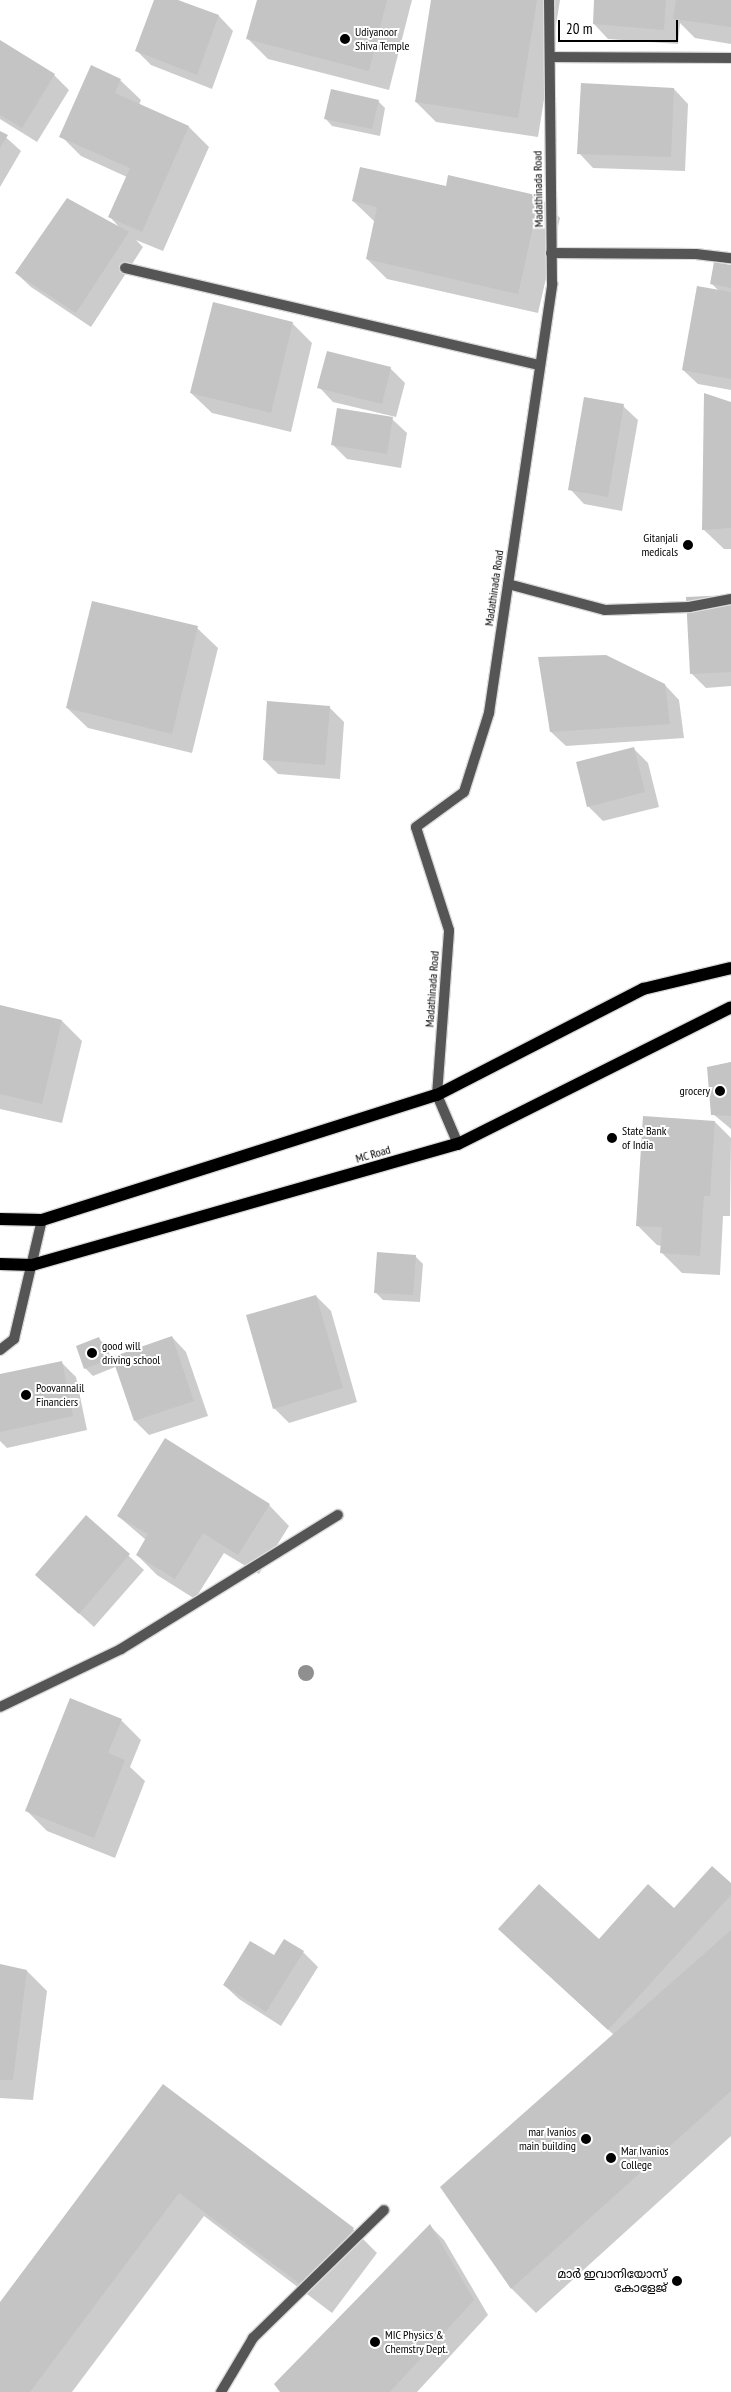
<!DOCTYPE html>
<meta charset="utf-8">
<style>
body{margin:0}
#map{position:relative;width:731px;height:2392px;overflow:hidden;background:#fff;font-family:"PT Sans Narrow","Noto Sans Malayalam",sans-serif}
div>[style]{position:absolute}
.shadow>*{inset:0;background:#0003}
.building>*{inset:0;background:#c4c4c4}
.roads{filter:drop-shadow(1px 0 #dbdbdb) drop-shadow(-1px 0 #dbdbdb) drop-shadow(0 1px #dbdbdb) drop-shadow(0 -1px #dbdbdb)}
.service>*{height:10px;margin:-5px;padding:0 5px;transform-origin:5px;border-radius:5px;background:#555}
.minor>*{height:10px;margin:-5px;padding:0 5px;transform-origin:5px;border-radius:5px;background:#555}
.tertiary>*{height:10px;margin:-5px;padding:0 5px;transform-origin:5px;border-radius:5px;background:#555}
.primary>*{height:12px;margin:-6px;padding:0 6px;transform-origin:6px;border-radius:6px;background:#000}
.trees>*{width:16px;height:16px;margin:-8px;border-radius:50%;background:#8f8f8f}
.dots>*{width:14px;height:14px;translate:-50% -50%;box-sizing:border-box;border:2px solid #fff;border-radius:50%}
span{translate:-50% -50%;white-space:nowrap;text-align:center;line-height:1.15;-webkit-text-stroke:4px #fff;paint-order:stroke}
.poi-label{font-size:12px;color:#000}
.left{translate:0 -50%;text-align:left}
.right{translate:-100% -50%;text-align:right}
.street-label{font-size:12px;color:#000}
.scale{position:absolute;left:558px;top:20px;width:120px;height:22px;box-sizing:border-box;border:2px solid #000;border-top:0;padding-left:6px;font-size:15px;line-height:18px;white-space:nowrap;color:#000;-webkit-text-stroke:4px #fff;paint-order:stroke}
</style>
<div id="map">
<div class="shadow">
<i style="clip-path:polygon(155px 0,175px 0,219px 16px,233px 31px,212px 89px,151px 65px,136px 50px)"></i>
<i style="clip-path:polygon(258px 0,412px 0,389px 90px,268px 59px,248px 39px)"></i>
<i style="clip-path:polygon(432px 0,560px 0,538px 137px,436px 122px,416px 102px)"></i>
<i style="clip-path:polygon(595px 0,731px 0,731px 44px,695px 38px,680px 23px,678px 44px,608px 39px,594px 24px)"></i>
<i style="clip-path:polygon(0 42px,54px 75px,69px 90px,37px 142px,0 119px)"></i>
<i style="clip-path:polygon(120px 80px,141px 100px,139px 105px,189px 127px,209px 147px,163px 251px,136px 240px,143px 247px,91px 327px,31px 287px,16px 273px,120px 228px,110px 217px,127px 177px,81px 156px,61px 136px)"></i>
<i style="clip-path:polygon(674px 89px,688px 104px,685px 171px,593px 168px,579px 153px)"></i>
<i style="clip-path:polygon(378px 101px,385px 108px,380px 136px,332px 126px,325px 118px)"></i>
<i style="clip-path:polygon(0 132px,21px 151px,0 187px)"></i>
<i style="clip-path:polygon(449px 177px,540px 197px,560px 218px,538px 313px,387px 279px,367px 259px,375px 222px,353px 201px,447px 188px)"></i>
<i style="clip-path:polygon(731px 266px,731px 390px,698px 384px,683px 370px,720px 292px,711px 283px)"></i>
<i style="clip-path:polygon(292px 323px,312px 343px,291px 432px,212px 413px,191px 393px)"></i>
<i style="clip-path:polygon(390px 368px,405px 383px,396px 417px,333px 402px,319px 387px)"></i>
<i style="clip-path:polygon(731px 403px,731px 549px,724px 549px,703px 529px)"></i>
<i style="clip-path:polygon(623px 406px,638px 420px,622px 511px,584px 504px,570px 489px)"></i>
<i style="clip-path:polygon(392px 419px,407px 433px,401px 468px,347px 459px,332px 444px)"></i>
<i style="clip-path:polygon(731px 596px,731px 686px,706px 688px,691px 673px)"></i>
<i style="clip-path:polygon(197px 628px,218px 648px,192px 753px,88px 728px,67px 708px)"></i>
<i style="clip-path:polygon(665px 685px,679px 700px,684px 738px,566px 746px,551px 732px)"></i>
<i style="clip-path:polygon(329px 707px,344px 722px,340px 779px,278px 774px,264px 760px)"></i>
<i style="clip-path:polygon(634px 749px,648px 763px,659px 807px,603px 821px,588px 806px)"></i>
<i style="clip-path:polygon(0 1007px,62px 1021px,82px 1041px,62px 1123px,0 1109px)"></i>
<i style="clip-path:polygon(731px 1062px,731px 1129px,713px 1114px,708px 1068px)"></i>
<i style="clip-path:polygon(644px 1118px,715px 1122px,731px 1138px,730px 1216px,723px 1216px,720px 1275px,682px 1273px,662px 1253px,662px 1246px,657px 1245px,637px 1225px)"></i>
<i style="clip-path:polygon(415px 1256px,423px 1264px,420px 1302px,383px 1300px,375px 1292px)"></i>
<i style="clip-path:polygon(316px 1296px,331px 1311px,357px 1402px,289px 1423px,274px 1408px)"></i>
<i style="clip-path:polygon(172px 1337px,186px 1352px,208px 1416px,149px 1435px,135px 1421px)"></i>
<i style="clip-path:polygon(99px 1339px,106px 1346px,115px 1367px,93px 1376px,85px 1368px)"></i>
<i style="clip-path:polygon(61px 1362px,76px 1377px,87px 1430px,7px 1448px,0 1441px,0 1375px)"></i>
<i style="clip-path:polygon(269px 1505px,289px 1526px,259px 1574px,224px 1553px,195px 1599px,157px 1575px,137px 1555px,146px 1540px,118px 1516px)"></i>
<i style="clip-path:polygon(87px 1517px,144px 1570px,94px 1627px,36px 1574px)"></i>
<i style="clip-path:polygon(121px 1720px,141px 1740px,130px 1767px,145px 1781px,115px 1858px,47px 1831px,26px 1810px)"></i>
<i style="clip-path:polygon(731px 1885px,731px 2136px,536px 2313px,512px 2289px,442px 2187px,614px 2035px,520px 1949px,599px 1941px)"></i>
<i style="clip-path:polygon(303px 1952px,318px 1967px,281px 2026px,239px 1999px,224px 1985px,274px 1957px)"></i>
<i style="clip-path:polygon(0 1965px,27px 1971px,47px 1991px,33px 2100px,0 2098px)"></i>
<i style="clip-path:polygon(163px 2086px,353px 2229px,377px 2253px,332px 2313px,204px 2216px,72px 2392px,0 2392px,0 2304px)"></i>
<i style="clip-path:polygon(430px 2226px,444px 2240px,488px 2315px,417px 2392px,282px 2392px)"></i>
</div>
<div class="building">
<i style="clip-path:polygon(154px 0,178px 0,219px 15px,197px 75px,135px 51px)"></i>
<i style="clip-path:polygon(257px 0,387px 0,369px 71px,246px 39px)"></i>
<i style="clip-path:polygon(431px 0,537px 0,518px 118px,415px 102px)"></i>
<i style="clip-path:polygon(594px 0,666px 0,664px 30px,593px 24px)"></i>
<i style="clip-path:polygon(676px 0,731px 0,731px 27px,673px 19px)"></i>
<i style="clip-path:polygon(0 40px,55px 74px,22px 128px,0 115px)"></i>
<i style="clip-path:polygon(91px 65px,121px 79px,115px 93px,189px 126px,142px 232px,108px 217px,130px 168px,59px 137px)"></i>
<i style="clip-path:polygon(581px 83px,674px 88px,671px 157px,577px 154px)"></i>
<i style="clip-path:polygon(331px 89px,379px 100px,372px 129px,324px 119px)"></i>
<i style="clip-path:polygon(0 131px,8px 135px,0 148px)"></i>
<i style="clip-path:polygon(360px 167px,446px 186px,448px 175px,540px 196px,518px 294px,366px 259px,377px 207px,352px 201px)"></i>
<i style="clip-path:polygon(67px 198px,129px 232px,76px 313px,15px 273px)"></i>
<i style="clip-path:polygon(714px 262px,731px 265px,731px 288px,710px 284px)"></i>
<i style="clip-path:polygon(697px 286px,731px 292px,731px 379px,682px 370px)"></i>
<i style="clip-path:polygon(213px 302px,293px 322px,271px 413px,190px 393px)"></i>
<i style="clip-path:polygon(327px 351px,391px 367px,382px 404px,317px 388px)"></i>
<i style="clip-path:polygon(704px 393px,731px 402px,731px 528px,702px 530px)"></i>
<i style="clip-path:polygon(584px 397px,624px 404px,608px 497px,568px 490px)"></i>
<i style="clip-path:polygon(337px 408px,393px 417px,387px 454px,331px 445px)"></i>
<i style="clip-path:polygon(731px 595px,731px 672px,690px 674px,686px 597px)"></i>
<i style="clip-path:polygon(92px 601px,198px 626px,172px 734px,66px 708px)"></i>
<i style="clip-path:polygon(606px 655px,665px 684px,670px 724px,550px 732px,538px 657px)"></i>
<i style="clip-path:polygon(267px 701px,330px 706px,325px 765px,263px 760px)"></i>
<i style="clip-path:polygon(634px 747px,645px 792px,587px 807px,576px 762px)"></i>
<i style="clip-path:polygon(0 1005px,62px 1020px,42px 1104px,0 1094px)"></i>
<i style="clip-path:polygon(731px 1062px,731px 1116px,711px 1115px,707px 1067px)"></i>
<i style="clip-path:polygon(643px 1116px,715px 1121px,710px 1196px,704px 1196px,700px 1256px,660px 1253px,662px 1227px,636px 1226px)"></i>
<i style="clip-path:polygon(377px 1252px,416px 1255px,413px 1295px,374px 1293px)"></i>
<i style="clip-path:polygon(316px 1295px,343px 1388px,273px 1409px,246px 1315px)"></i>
<i style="clip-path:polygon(172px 1336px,194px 1401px,134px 1421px,112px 1357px)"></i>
<i style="clip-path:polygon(99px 1337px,108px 1360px,84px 1369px,76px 1346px)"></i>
<i style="clip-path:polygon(62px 1361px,73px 1416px,0 1432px,0 1374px)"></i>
<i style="clip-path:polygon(165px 1438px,270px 1504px,238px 1555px,203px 1533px,175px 1579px,136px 1555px,148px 1534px,117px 1516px)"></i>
<i style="clip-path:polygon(86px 1515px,130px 1554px,79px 1614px,35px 1575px)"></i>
<i style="clip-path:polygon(70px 1698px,122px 1719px,108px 1753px,125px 1760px,94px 1838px,25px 1811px)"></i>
<i style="clip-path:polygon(712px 1866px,731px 1883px,731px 1895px,608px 2030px,498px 1929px,539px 1884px,599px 1939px,648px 1884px,674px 1908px)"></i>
<i style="clip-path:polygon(731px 1930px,731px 2091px,511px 2289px,440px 2187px)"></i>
<i style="clip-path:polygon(284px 1939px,304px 1951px,266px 2012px,223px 1985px,250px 1941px,274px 1955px)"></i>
<i style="clip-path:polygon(0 1964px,27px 1970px,13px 2080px,0 2080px)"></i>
<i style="clip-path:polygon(163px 2084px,354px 2228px,308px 2290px,179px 2193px,30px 2392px,0 2392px,0 2302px)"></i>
<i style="clip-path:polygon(430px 2224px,474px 2300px,390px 2392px,280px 2392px,274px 2384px)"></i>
</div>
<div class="roads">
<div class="service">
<i style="left:221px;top:2392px;width:63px;rotate:-59.3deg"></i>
<i style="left:253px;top:2338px;width:183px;rotate:-44.3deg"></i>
</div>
<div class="minor">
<i style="left:550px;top:57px;width:181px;rotate:0.3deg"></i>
<i style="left:551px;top:253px;width:145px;rotate:0.4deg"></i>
<i style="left:696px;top:254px;width:35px;rotate:7deg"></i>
<i style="left:125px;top:268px;width:425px;rotate:13.2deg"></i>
<i style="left:508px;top:584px;width:100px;rotate:15deg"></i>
<i style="left:605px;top:610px;width:84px;rotate:-2deg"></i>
<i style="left:689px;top:607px;width:43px;rotate:-10.8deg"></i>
<i style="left:0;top:1350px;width:18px;rotate:-38deg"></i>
<i style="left:14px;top:1339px;width:122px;rotate:-76.8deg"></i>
<i style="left:0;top:1707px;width:134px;rotate:-25.6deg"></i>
<i style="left:121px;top:1649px;width:255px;rotate:-31.7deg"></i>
</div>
<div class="tertiary">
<i style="left:458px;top:1144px;width:53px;rotate:-113.2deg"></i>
<i style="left:437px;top:1095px;width:165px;rotate:-85.8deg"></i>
<i style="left:449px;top:930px;width:108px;rotate:-107.8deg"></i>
<i style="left:416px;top:827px;width:59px;rotate:-36.1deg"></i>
<i style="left:464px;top:792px;width:83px;rotate:-72.4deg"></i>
<i style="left:489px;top:713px;width:434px;rotate:-81.6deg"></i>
<i style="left:552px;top:284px;width:284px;rotate:-90.6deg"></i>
</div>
<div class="primary">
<i style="left:0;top:1219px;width:42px;rotate:1.4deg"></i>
<i style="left:42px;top:1220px;width:414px;rotate:-17.6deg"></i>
<i style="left:437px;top:1095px;width:232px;rotate:-27.2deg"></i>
<i style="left:643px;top:989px;width:90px;rotate:-13.4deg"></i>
<i style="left:0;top:1264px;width:32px;rotate:2deg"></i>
<i style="left:32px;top:1265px;width:443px;rotate:-15.9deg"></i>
<i style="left:458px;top:1144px;width:305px;rotate:-26.6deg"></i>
</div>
</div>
<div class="trees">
<i style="left:306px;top:1673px"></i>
</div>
<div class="dots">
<i style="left:345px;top:39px;background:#000"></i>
<i style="left:688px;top:545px;background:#000"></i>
<i style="left:720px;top:1091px;background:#000"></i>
<i style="left:612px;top:1138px;background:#000"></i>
<i style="left:92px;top:1353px;background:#000"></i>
<i style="left:26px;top:1395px;background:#000"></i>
<i style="left:586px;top:2139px;background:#000"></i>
<i style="left:611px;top:2158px;background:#000"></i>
<i style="left:677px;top:2281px;background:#000"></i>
<i style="left:375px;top:2342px;background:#000"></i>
</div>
<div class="poi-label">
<span class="left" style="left:355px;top:39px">Udiyanoor<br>Shiva Temple</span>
<span class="right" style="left:678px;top:545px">Gitanjali<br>medicals</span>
<span class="right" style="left:710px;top:1091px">grocery</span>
<span class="left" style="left:622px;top:1138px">State Bank<br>of India</span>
<span class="left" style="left:102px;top:1353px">good will<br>driving school</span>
<span class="left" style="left:36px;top:1395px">Poovannalil<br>Financiers</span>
<span class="right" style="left:576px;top:2139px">mar Ivanios<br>main building</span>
<span class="left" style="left:621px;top:2158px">Mar Ivanios<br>College</span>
<span class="right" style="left:667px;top:2281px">മാർ ഇവാനിയോസ്<br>കോളേജ്</span>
<span class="left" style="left:385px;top:2342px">MIC Physics &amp;<br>Chemstry Dept.</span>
</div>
<div class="street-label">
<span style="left:538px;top:189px;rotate:-91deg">Madathinada Road</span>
<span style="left:494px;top:588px;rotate:-82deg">Madathinada Road</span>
<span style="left:432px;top:989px;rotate:-86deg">Madathinada Road</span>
<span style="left:373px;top:1154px;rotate:-16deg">MC Road</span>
</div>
<div class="scale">20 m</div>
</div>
